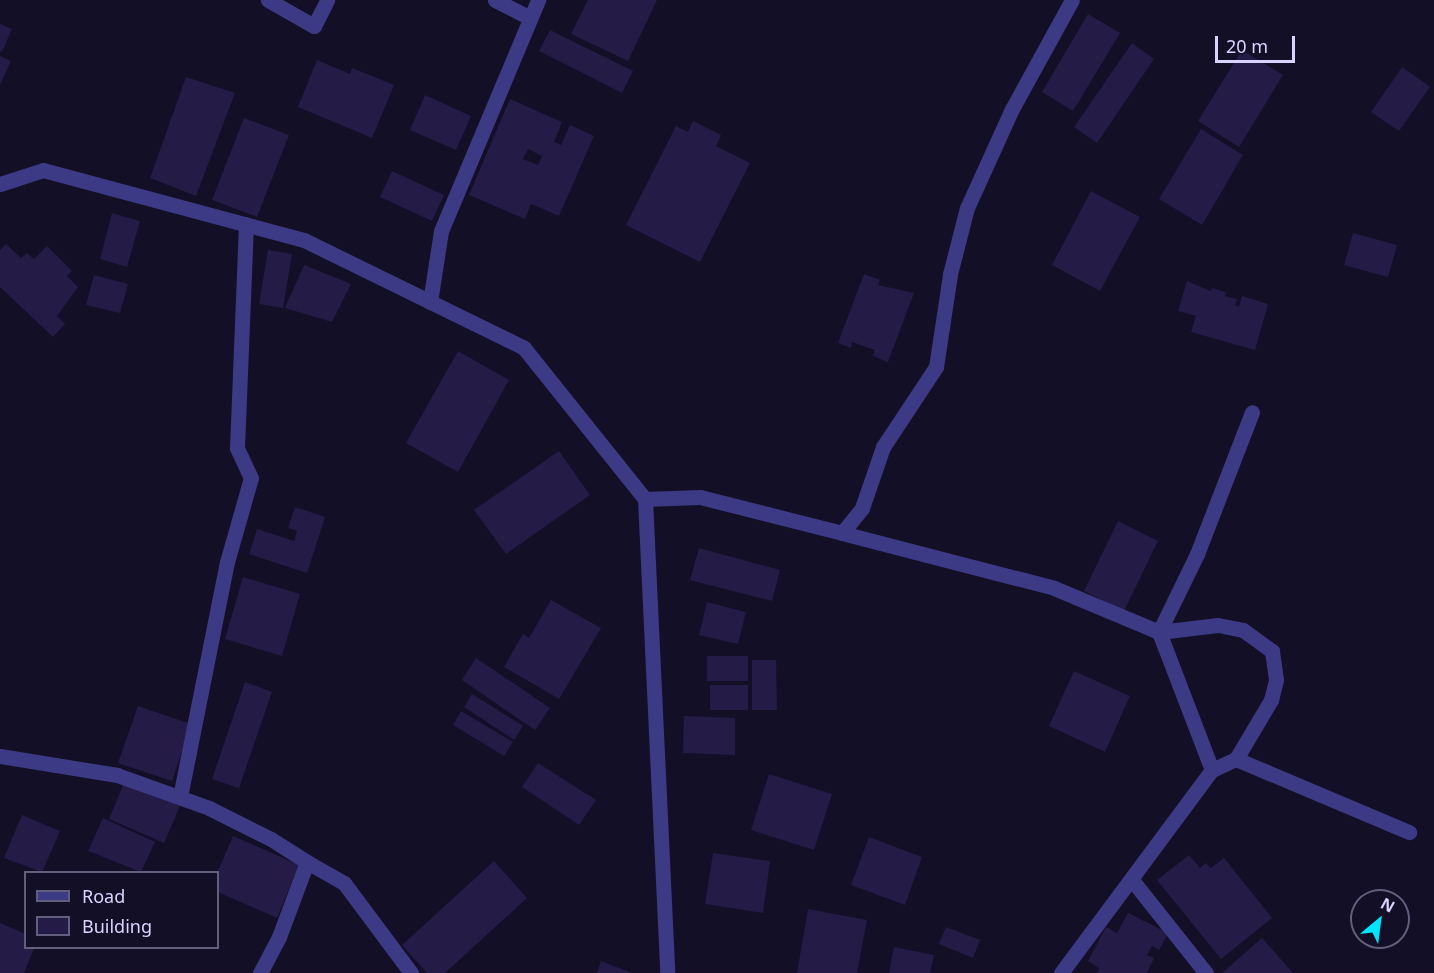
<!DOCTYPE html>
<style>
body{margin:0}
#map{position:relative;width:1434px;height:973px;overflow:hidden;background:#130f26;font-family:"Noto Sans",sans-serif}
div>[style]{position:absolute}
.building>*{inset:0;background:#241b47}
.street>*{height:15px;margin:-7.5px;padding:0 7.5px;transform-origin:7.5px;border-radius:7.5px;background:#3d3a85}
span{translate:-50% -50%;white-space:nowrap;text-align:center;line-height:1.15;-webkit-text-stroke:4.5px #130f26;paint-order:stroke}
.legend{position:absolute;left:24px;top:871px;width:195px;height:78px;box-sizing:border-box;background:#130f26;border:2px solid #625e7d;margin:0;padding:8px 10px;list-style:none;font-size:18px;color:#d9d4ff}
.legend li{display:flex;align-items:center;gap:12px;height:30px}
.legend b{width:30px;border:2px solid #625e7d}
.north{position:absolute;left:1350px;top:889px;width:60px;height:60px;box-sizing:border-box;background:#130f26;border:2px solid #625e7d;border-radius:50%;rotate:29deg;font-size:16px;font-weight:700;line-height:24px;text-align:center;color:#d9d4ff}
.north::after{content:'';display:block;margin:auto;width:21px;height:27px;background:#00e5ff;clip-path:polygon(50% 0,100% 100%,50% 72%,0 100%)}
.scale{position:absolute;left:1215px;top:36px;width:80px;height:27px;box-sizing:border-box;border:3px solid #d9d4ff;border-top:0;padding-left:8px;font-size:18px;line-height:21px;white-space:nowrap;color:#d9d4ff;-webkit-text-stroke:4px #130f26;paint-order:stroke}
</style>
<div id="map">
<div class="building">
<i style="clip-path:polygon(588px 0,657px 0,628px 61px,571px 34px)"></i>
<i style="clip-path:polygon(1088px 14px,1120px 33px,1073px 111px,1042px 92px)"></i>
<i style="clip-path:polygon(0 24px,12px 29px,2px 52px,0 51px)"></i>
<i style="clip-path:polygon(550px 30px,633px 71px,622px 93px,539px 51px)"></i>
<i style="clip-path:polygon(1132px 43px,1154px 59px,1097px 143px,1074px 127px)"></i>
<i style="clip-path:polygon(1242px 50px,1283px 75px,1239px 147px,1198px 121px)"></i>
<i style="clip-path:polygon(0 56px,11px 61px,0 85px)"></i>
<i style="clip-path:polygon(317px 60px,350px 74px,352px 68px,394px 85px,372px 138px,298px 107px)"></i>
<i style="clip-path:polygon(1402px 67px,1430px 87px,1399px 131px,1371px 112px)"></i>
<i style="clip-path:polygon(186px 77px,235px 93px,196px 196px,150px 178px)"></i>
<i style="clip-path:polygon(425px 95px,471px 116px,456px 150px,410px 130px)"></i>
<i style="clip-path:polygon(evenodd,510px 99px,562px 122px,554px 142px,561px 145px,570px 125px,594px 136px,559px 216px,531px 204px,525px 219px,469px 195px,510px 99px,528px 149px,542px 156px,538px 165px,523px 159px,528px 149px)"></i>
<i style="clip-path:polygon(244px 118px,289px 135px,257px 217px,212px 200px)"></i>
<i style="clip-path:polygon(693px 121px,721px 135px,716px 146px,750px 163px,700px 262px,626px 225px,676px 126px,688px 132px)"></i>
<i style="clip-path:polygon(1201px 129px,1243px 155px,1202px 225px,1159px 199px)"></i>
<i style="clip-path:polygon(392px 171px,444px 195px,432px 221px,380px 197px)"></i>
<i style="clip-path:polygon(1091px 191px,1140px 217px,1100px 291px,1052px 265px)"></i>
<i style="clip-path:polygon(112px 213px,140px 221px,127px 267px,100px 259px)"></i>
<i style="clip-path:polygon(1353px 233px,1397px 245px,1388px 277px,1344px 265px)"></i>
<i style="clip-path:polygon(6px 244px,21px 258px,27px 253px,34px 259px,47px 246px,72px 271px,67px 276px,78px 287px,57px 316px,65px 324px,53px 337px,0 287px,0 250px)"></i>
<i style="clip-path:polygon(268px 250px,292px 254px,283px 308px,259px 304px)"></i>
<i style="clip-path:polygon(304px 265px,351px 284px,332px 322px,285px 308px)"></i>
<i style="clip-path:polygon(864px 274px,880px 280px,878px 285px,914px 293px,888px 362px,873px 356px,875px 350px,852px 342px,851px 348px,838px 343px)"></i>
<i style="clip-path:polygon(94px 275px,128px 284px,120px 313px,86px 305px)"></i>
<i style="clip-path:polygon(1187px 281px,1211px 291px,1212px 288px,1226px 292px,1225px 296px,1237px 299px,1235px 305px,1239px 307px,1242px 296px,1268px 304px,1255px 350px,1191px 332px,1196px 316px,1178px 311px)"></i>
<i style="clip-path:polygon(458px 351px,509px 380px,458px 472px,406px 443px)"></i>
<i style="clip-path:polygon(559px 451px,590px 495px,506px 554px,474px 510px)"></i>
<i style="clip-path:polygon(295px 507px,325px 517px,307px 573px,249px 554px,257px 529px,294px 541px,297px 531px,288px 528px)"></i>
<i style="clip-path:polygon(1118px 521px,1158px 541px,1124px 611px,1084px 591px)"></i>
<i style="clip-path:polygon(699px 548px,780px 570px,772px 601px,690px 580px)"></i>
<i style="clip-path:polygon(243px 577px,300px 594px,282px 656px,225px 639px)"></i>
<i style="clip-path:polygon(551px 600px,601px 628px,559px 699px,504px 667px,523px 634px,529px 638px)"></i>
<i style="clip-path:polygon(707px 602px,746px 612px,738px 644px,699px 635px)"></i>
<i style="clip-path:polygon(707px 656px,748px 656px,748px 681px,707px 681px)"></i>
<i style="clip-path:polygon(476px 658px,550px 708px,535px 730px,462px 680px)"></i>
<i style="clip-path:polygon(752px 660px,776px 660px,777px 710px,752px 710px)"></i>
<i style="clip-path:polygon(1074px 671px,1130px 696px,1105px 752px,1049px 726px)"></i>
<i style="clip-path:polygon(245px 682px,272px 692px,239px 788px,212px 779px)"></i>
<i style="clip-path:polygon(710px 685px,748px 685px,748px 710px,710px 710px)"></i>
<i style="clip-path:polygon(472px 694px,523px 726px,514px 740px,464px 707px)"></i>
<i style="clip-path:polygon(138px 706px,191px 724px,172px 781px,118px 763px)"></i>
<i style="clip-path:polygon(461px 711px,513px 742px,504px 756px,453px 725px)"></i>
<i style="clip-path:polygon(684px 716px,735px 718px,735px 755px,683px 753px)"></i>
<i style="clip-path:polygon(538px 763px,596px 800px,579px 825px,522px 787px)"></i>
<i style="clip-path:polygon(769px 774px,832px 794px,814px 850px,751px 830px)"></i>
<i style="clip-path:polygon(124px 783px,180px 806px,164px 843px,109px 819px)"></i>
<i style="clip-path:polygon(22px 815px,60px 831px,42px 872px,4px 858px)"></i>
<i style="clip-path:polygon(103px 818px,155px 842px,141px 872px,88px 851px)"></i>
<i style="clip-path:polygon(233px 836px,299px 865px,277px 918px,218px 892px,218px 871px)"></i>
<i style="clip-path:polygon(869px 837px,922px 857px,905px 905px,851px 885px)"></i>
<i style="clip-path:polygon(713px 853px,770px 861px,763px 913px,705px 904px)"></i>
<i style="clip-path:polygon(1189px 855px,1200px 868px,1206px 863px,1211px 868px,1224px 858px,1272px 918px,1221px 959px,1157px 880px)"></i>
<i style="clip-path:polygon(494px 861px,527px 898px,445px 973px,427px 973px,402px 945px)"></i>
<i style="clip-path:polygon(808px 909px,867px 920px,857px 973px,797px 973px)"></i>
<i style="clip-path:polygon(1128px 913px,1168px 933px,1159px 950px,1152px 946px,1147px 955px,1154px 958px,1147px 973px,1097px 973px,1099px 968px,1088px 961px,1106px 927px,1117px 933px)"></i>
<i style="clip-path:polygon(0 923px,26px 934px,26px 948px,34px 948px,24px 973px,0 973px)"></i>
<i style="clip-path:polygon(946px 927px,980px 940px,973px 958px,939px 944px)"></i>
<i style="clip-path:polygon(1262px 938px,1293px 973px,1222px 973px)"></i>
<i style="clip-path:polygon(894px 947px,934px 955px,930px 973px,889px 973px)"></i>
<i style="clip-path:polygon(601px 961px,632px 973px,597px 973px)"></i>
</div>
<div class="street">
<i style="left:268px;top:0;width:53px;rotate:29.5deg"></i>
<i style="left:314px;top:26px;width:29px;rotate:-63deg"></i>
<i style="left:495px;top:0;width:39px;rotate:27deg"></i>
<i style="left:0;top:184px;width:45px;rotate:-18deg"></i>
<i style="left:43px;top:170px;width:270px;rotate:15deg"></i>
<i style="left:304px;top:240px;width:245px;rotate:26.1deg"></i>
<i style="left:524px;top:348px;width:193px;rotate:51.3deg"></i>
<i style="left:645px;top:499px;width:475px;rotate:87.3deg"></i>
<i style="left:430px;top:302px;width:72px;rotate:-81.2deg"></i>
<i style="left:441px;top:231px;width:251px;rotate:-67.2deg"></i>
<i style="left:645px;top:499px;width:55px;rotate:-2.1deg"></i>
<i style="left:700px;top:497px;width:146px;rotate:14.2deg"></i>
<i style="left:842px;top:533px;width:32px;rotate:-51deg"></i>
<i style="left:862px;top:508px;width:65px;rotate:-71deg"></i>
<i style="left:883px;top:447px;width:96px;rotate:-56.5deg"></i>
<i style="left:936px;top:367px;width:94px;rotate:-81.4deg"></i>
<i style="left:950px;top:274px;width:68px;rotate:-75.6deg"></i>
<i style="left:967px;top:208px;width:109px;rotate:-65.6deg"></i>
<i style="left:1012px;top:109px;width:124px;rotate:-61.2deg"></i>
<i style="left:842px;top:533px;width:219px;rotate:14.5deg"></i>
<i style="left:1054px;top:588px;width:114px;rotate:22.7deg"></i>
<i style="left:1159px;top:632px;width:148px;rotate:69deg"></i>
<i style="left:1159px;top:632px;width:87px;rotate:-64deg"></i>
<i style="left:1197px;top:554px;width:152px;rotate:-68.8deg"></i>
<i style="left:1159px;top:632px;width:59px;rotate:-6.8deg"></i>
<i style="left:1218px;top:625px;width:25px;rotate:11deg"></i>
<i style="left:1243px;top:630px;width:36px;rotate:36deg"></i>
<i style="left:1272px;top:651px;width:29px;rotate:82deg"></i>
<i style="left:1276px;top:680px;width:21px;rotate:104deg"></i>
<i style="left:1271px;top:700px;width:69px;rotate:120.7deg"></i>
<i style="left:0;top:756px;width:119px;rotate:9.2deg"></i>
<i style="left:117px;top:775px;width:98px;rotate:19.7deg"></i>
<i style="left:209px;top:808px;width:69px;rotate:26.6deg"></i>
<i style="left:271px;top:839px;width:43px;rotate:32.6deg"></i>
<i style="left:307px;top:862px;width:80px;rotate:110.5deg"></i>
<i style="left:279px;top:937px;width:41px;rotate:117.8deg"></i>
<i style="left:180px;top:797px;width:240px;rotate:-78.7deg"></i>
<i style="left:227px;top:562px;width:87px;rotate:-74.1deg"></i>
<i style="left:251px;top:478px;width:33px;rotate:-115deg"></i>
<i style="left:237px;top:448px;width:224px;rotate:-87.7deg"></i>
<i style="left:307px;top:862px;width:43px;rotate:29.6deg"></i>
<i style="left:344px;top:883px;width:112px;rotate:53.3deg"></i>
<i style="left:1132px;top:880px;width:119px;rotate:51.5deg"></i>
<i style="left:1061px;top:973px;width:253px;rotate:-53.4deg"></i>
<i style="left:1212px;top:770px;width:26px;rotate:-25deg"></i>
<i style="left:1236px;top:759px;width:188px;rotate:22.9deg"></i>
</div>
<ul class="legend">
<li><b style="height:8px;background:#3d3a85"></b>Road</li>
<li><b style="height:16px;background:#241b47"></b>Building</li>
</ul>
<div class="north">N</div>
<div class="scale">20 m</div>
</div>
